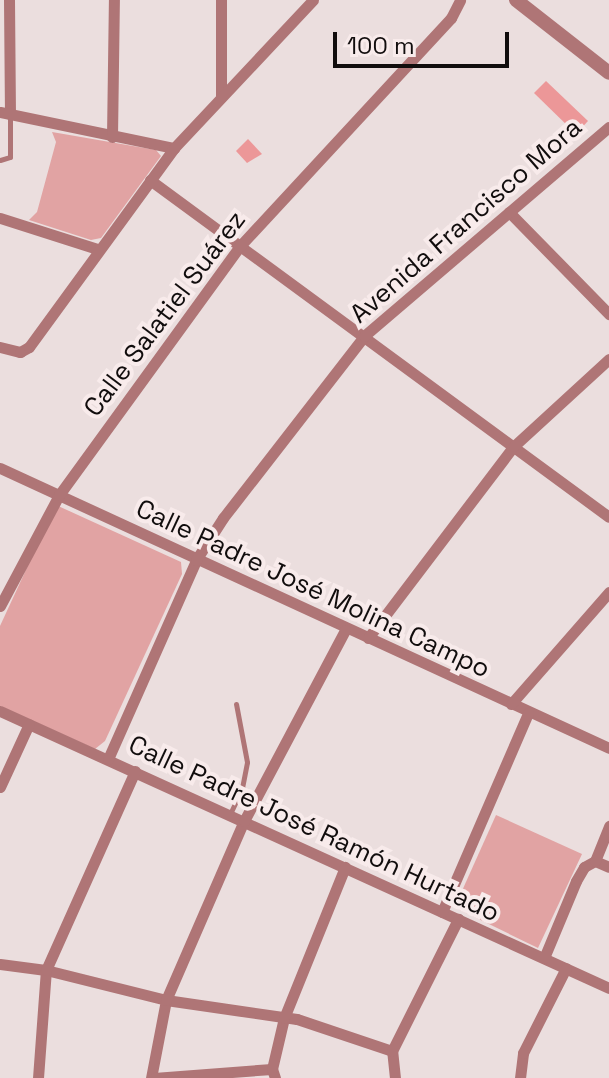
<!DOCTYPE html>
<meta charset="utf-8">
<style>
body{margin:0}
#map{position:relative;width:609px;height:1078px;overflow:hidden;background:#ebdede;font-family:"Space Grotesk",sans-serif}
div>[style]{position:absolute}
.green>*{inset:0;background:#e1a3a3}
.building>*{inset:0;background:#ec9798}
.service>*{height:5px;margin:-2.5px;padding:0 2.5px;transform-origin:2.5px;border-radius:2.5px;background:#af7576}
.minor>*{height:11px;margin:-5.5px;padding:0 5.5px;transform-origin:5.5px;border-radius:5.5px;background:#af7576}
.tertiary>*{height:14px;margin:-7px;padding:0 7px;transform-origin:7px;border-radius:7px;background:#af7576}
span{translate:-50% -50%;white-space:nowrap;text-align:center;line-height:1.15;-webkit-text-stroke:8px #f8ebeb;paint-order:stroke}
.street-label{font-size:26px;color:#110d0d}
.scale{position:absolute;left:333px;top:32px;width:176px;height:36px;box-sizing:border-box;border:4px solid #110d0d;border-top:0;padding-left:10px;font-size:24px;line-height:28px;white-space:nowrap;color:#110d0d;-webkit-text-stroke:6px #f8ebeb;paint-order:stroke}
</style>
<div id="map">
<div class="green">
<i style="clip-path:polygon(52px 132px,156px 150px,161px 156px,101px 238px,91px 240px,29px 220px,37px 212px,56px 142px)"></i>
<i style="clip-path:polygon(56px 505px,181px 562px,182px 574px,105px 741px,95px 749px,0 706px,0 626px)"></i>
<i style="clip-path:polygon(496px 815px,582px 854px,538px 948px,460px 910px,457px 902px)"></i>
</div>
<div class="building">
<i style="clip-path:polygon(546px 81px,588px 121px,576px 134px,534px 93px)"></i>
<i style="clip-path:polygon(248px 139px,262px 154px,247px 163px,236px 151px)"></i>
</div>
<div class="service">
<i style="left:0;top:160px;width:10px;rotate:-17deg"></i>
<i style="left:10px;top:157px;width:42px;rotate:-90deg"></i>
<i style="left:230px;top:814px;width:29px;rotate:-65deg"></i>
<i style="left:242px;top:788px;width:26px;rotate:-79deg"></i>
<i style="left:247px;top:762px;width:59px;rotate:-100.7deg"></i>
</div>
<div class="minor">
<i style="left:9px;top:0;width:114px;rotate:89.5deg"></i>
<i style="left:221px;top:0;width:97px;rotate:90deg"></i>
<i style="left:0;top:112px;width:178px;rotate:11.7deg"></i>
<i style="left:112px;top:137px;width:137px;rotate:-89.2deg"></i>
<i style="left:150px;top:180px;width:569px;rotate:36.29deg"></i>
<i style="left:509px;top:212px;width:143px;rotate:45.6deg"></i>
<i style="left:0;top:218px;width:103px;rotate:17.6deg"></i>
<i style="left:0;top:347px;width:21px;rotate:14deg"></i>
<i style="left:20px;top:352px;width:10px;rotate:-29deg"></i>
<i style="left:29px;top:347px;width:246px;rotate:-53.9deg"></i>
<i style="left:174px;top:148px;width:203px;rotate:-46.8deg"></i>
<i style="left:0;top:468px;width:670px;rotate:24.69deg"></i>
<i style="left:0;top:606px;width:126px;rotate:-62deg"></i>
<i style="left:59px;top:495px;width:306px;rotate:-54deg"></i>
<i style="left:239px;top:247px;width:312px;rotate:-47.2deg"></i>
<i style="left:451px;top:18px;width:20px;rotate:-63deg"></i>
<i style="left:368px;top:638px;width:241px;rotate:-52.8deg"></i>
<i style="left:514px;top:446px;width:129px;rotate:-42.5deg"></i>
<i style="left:511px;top:704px;width:149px;rotate:-48.8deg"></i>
<i style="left:0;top:711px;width:669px;rotate:24.46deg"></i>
<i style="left:108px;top:759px;width:218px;rotate:-66.1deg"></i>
<i style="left:196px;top:560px;width:50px;rotate:-57.3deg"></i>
<i style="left:223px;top:518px;width:230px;rotate:-52.2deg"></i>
<i style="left:364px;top:336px;width:322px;rotate:-40.5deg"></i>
<i style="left:0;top:787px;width:69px;rotate:-65.3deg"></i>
<i style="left:595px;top:861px;width:15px;rotate:23deg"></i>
<i style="left:442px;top:912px;width:217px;rotate:-66.6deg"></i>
<i style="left:544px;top:958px;width:83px;rotate:-67.4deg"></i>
<i style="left:576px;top:881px;width:16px;rotate:-60deg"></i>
<i style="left:584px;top:867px;width:13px;rotate:-29deg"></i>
<i style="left:595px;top:861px;width:38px;rotate:-68deg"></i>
<i style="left:0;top:964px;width:46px;rotate:7.4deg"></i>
<i style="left:46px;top:970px;width:124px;rotate:14deg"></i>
<i style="left:166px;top:1000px;width:132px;rotate:8.3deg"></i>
<i style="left:297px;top:1019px;width:100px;rotate:18.6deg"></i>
<i style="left:38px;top:1078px;width:108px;rotate:-85.8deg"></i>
<i style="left:46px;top:970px;width:218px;rotate:-65.9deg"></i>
<i style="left:151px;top:1078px;width:79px;rotate:-79.1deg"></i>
<i style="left:166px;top:1000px;width:195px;rotate:-66.5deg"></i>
<i style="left:244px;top:821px;width:216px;rotate:-62.1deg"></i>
<i style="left:154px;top:1078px;width:118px;rotate:-4.4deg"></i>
<i style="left:275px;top:1078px;width:9px;rotate:-108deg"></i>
<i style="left:272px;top:1069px;width:52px;rotate:-76.8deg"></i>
<i style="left:284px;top:1018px;width:163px;rotate:-68deg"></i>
<i style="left:395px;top:1078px;width:27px;rotate:-96deg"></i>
<i style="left:392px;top:1051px;width:148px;rotate:-63.4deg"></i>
<i style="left:520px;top:1078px;width:25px;rotate:-83deg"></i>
<i style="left:523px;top:1053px;width:95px;rotate:-63.2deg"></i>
</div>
<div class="tertiary">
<i style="left:516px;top:0;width:118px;rotate:38.1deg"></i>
</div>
<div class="street-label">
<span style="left:466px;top:221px;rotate:-41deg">Avenida Francisco Mora</span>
<span style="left:165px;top:314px;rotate:-53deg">Calle Salatiel Suárez</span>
<span style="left:313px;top:589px;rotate:25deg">Calle Padre José Molina Campo</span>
<span style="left:314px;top:829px;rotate:25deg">Calle Padre José Ramón Hurtado</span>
</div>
<div class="scale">100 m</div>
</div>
